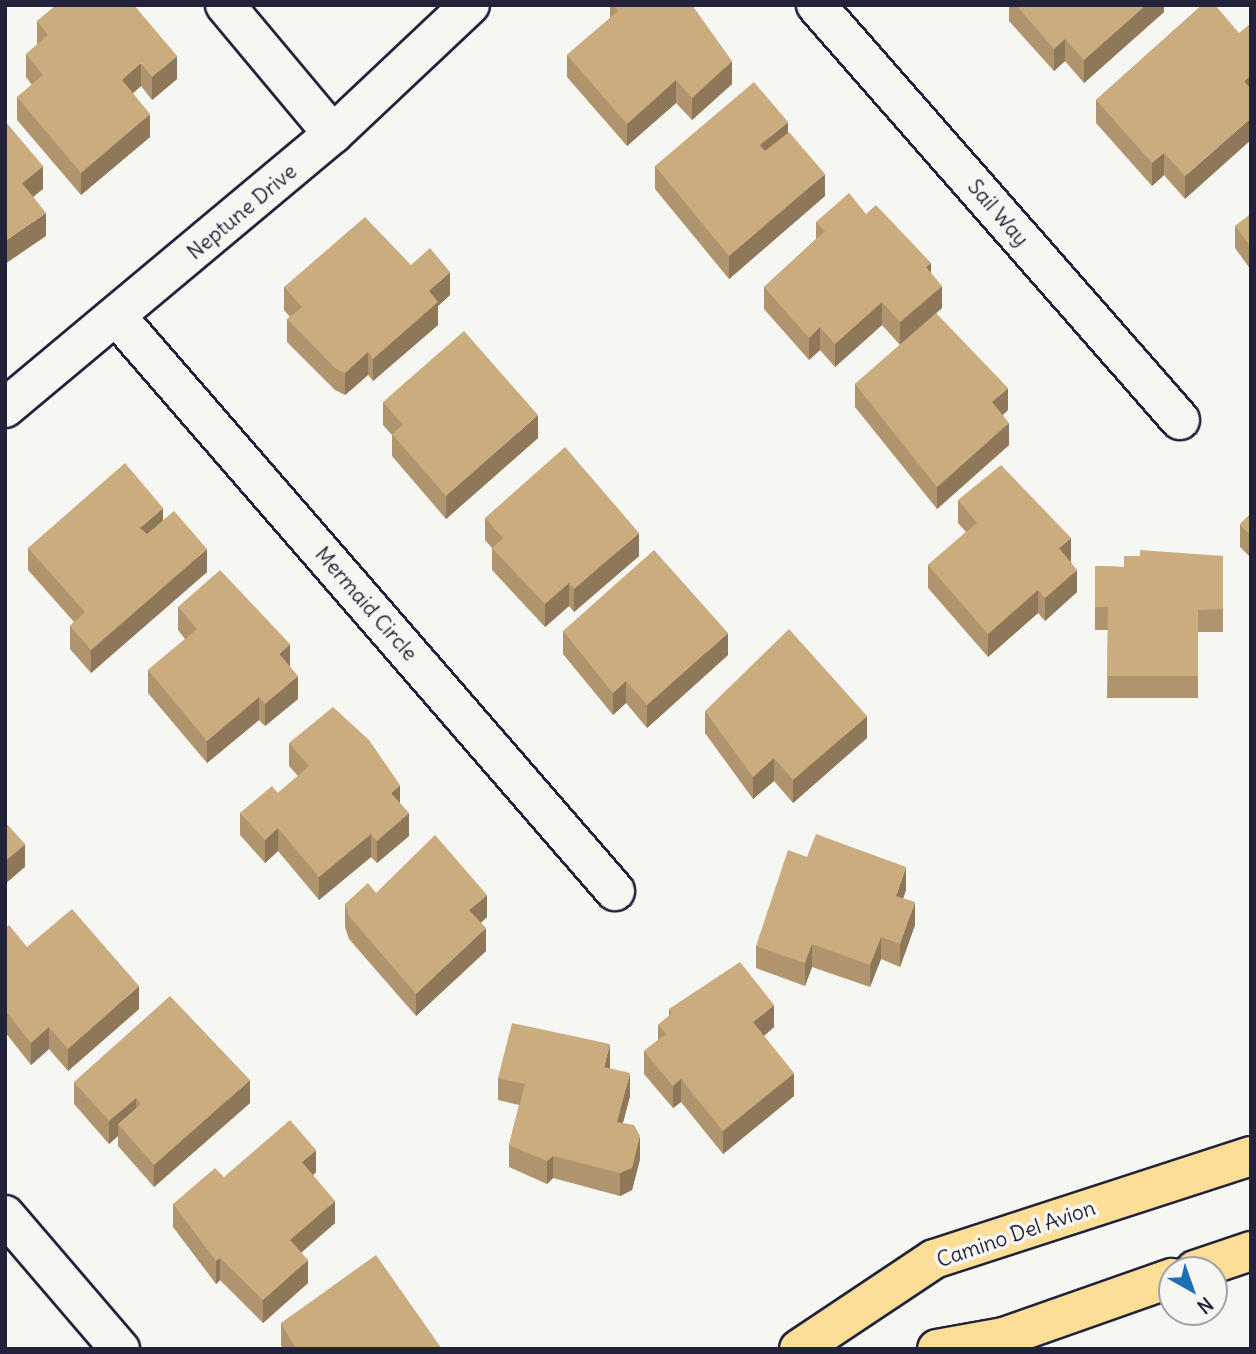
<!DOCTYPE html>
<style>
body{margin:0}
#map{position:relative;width:1256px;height:1354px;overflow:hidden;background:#f6f6f2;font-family:Delius,sans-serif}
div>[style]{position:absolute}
.roads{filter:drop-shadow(2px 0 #22223b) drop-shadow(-2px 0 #22223b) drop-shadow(0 2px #22223b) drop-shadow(0 -2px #22223b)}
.minor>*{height:38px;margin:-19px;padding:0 19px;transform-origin:19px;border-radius:19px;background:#f6f6f2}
.major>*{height:38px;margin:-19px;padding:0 19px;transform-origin:19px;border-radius:19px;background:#fcde96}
.wall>*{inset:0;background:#af946d}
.shaded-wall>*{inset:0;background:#8e7859}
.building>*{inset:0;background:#cbac7f}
span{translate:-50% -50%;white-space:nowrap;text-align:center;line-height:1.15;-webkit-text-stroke:7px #f6f6f2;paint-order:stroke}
.street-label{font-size:21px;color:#22223b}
.frame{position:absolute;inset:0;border:7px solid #22223b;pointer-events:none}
.north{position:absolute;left:1158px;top:1256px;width:70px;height:70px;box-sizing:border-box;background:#f6f6f2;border:2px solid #a1a1a9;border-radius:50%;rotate:140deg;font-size:19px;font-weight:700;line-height:28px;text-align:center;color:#22223b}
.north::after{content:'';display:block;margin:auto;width:24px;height:32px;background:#1f6fb2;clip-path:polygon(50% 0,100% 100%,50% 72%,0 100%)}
</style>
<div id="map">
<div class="roads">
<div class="minor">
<i style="left:225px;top:5px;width:168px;rotate:50.1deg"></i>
<i style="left:816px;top:5px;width:552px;rotate:48.75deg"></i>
<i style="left:117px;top:317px;width:760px;rotate:49.06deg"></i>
<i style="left:5px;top:408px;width:427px;rotate:-39.9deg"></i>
<i style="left:333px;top:134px;width:188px;rotate:-43.3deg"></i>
<i style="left:5px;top:1215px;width:177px;rotate:49.4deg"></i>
</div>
<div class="major">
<i style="left:1195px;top:1270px;width:59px;rotate:-18.7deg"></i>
<i style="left:799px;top:1349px;width:162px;rotate:-33.7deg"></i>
<i style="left:934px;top:1259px;width:333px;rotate:-18deg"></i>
<i style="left:937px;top:1349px;width:68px;rotate:-10.2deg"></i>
<i style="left:1004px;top:1337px;width:178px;rotate:-19.4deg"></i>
</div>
</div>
<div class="wall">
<i style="clip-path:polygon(610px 5px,692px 5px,732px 84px,692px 120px,676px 103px,627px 146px,567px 77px,567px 55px,610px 18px)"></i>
<i style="clip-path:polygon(1009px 5px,1164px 5px,1164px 12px,1084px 83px,1065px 61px,1054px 71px,1009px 21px)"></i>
<i style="clip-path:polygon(1202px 5px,1185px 199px,1164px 175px,1152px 186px,1096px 123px,1096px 100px)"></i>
<i style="clip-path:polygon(37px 21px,177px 79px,152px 100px,141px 86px,133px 93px,150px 137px,81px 195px,17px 120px,17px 97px,32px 85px,26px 77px,26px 54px,37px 45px)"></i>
<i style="clip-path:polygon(788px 132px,825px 196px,729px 279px,655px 189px,655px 166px)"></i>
<i style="clip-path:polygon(866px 214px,931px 273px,942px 308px,936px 313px,1008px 410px,1003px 415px,1009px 445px,937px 509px,855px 407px,855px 384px,900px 345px,882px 325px,835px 367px,820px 350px,809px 360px,764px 309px,764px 287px,816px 239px,816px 222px)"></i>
<i style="clip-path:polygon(1251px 214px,1251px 270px,1235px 248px,1235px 226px)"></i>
<i style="clip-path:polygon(411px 265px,450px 295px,438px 306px,438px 325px,373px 381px,368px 375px,345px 395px,335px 390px,287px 342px,287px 319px,290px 317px,284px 310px,284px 287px)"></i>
<i style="clip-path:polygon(383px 402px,538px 438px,446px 519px,392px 456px,392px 435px,383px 425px)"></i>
<i style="clip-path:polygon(958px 500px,1071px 561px,1077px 592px,1045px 621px,1038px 613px,988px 657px,928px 588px,928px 565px,966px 532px,958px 523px)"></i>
<i style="clip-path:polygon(485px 518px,639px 556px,574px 612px,569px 606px,545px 627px,492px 570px,492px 548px,485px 540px)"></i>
<i style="clip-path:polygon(163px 521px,207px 572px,91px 673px,70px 649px,70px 626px,74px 622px,28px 570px,28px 548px)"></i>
<i style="clip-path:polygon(1240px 524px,1251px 535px,1251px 558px,1240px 547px)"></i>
<i style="clip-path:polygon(1223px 556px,1223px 632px,1198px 632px,1198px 698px,1107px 698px,1108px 630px,1095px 630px,1095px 566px,1124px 567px)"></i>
<i style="clip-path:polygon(178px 607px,290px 667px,298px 699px,265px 726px,259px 720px,207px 763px,148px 693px,148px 670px,185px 639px,178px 630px)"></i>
<i style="clip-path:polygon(563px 631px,728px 655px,647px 728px,626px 703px,613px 715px,563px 654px)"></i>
<i style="clip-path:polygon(705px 711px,867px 738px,793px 803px,774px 781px,753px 799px,705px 733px)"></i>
<i style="clip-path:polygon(289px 743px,400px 803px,409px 836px,377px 863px,371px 857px,319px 900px,278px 851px,265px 863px,240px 835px,240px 813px,278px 793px,298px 776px,289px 766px)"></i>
<i style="clip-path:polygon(906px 890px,903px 898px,915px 925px,900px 967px,881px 959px,870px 987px,812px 967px,805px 986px,756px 968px,756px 946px)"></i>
<i style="clip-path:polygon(376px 893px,487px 917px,481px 923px,486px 951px,416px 1016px,349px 939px,345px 927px,345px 904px)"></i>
<i style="clip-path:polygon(5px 928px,27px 947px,139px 1009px,68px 1071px,49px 1049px,31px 1065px,5px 1032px)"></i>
<i style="clip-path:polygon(669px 1009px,774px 1027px,764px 1036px,794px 1096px,723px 1154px,681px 1102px,673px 1108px,644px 1074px,644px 1051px,658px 1040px,658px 1025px,669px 1016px)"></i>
<i style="clip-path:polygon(610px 1066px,610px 1068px,630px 1096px,623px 1123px,640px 1159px,632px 1190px,620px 1196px,553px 1178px,547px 1184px,509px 1167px,509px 1145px,519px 1105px,498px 1100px,498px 1078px)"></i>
<i style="clip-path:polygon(74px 1082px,250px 1103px,154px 1187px,118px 1146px,118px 1136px,109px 1144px,74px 1104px)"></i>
<i style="clip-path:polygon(316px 1172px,313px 1175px,335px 1223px,301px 1253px,308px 1283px,263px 1323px,220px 1280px,216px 1284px,173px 1227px,173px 1204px,224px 1177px)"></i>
<i style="clip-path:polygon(281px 1323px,442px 1349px,283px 1349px,281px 1345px)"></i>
</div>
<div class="shaded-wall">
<i style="clip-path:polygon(1146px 5px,1164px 5px,1164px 12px,1084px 83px,1084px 60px)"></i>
<i style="clip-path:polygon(1065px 39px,1065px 61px,1054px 71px,1054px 49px)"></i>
<i style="clip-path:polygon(177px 56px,177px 79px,152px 100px,152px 77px)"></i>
<i style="clip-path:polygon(732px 61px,732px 84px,692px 120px,692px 98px)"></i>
<i style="clip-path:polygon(141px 63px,141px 86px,122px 103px,122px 80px)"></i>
<i style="clip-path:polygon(1251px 75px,1251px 98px,1244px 81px)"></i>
<i style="clip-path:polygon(676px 80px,676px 103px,627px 146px,627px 124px)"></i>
<i style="clip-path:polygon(150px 114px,150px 137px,81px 195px,81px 173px)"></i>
<i style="clip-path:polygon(1251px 118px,1251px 140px,1185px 199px,1185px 176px)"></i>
<i style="clip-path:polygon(788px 122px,788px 145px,760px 168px,760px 145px)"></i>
<i style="clip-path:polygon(1164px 153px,1164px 175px,1152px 186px,1152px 163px)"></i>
<i style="clip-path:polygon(43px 166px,43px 189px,22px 206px,22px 183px)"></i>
<i style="clip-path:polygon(825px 174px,825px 196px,729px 279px,729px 256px)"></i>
<i style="clip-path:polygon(46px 213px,46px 236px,5px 264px,5px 241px)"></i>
<i style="clip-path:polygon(931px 263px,931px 285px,926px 267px)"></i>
<i style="clip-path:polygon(450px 272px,450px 295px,438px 306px,438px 325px,373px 381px,373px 359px,429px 291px)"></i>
<i style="clip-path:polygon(942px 286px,942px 308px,900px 345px,900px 322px)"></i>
<i style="clip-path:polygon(882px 302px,882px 325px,835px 367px,835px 344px)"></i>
<i style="clip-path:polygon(820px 327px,820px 350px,809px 360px,809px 338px)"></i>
<i style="clip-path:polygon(368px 352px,368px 375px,345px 395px,345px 373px)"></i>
<i style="clip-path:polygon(1008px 388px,1008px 410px,992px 424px,992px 402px)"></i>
<i style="clip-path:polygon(538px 415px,538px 438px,446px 519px,446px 496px)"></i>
<i style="clip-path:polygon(1009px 423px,1009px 445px,937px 509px,937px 487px)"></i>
<i style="clip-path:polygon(163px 508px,163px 531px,140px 550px,140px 528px)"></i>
<i style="clip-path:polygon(639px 533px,639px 556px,574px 612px,574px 589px)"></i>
<i style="clip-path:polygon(1071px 538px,1071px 561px,1059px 571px,1059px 548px)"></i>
<i style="clip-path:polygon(207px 549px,207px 572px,91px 673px,91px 650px)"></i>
<i style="clip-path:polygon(1077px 570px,1077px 592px,1045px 621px,1045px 598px)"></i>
<i style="clip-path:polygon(569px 583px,569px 606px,545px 627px,545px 604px)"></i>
<i style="clip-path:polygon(1038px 590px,1038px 613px,988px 657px,988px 634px)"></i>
<i style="clip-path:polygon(728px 633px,728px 655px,647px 728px,647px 705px)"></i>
<i style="clip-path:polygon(290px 644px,290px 667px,279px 654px)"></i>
<i style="clip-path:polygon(298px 676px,298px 699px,265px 726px,265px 704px)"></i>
<i style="clip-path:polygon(626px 681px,626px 703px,613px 715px,613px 693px)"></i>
<i style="clip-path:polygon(259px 697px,259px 720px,207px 763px,207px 741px)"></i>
<i style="clip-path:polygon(867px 716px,867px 738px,793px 803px,793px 780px)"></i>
<i style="clip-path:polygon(774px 758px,774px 781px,753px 799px,753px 777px)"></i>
<i style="clip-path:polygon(400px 785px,400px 808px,391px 793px)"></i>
<i style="clip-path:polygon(409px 813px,409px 836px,377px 863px,377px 841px)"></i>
<i style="clip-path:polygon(278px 828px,278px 851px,265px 863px,265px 840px)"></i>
<i style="clip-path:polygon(371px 834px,371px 857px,319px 900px,319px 877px)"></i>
<i style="clip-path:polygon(25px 844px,25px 867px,5px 884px,5px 861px)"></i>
<i style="clip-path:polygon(906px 867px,906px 890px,896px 919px,896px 896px)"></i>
<i style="clip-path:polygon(487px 895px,487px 917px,469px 932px,469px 910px)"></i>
<i style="clip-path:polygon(915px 902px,915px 925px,900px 967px,900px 944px)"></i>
<i style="clip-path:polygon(486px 928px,486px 951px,416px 1016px,416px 994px)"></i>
<i style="clip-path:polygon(881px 937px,881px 959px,870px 987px,870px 965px)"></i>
<i style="clip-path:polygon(812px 944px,812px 967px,805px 986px,805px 963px)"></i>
<i style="clip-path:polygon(139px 986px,139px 1009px,68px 1071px,68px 1049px)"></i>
<i style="clip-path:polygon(774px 1005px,774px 1027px,753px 1045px,753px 1022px)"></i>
<i style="clip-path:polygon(49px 1027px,49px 1049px,31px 1065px,31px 1043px)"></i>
<i style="clip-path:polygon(610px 1044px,610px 1066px,604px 1089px,604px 1067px)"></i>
<i style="clip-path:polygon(630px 1073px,630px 1096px,617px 1144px,617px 1122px)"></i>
<i style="clip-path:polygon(794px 1073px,794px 1096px,723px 1154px,723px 1131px)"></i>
<i style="clip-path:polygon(681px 1079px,681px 1102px,673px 1108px,673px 1086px)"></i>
<i style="clip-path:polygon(250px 1080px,250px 1103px,154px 1187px,154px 1165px)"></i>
<i style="clip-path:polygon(136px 1098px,136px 1120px,118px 1124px,118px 1136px,109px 1144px,109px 1121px)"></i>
<i style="clip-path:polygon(640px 1136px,640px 1159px,632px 1190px,620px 1196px,620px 1173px)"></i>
<i style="clip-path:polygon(316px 1150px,316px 1172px,302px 1185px,302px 1162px)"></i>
<i style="clip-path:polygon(553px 1156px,553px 1178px,547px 1184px,547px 1161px)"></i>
<i style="clip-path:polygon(335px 1201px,335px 1223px,290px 1262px,290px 1240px)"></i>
<i style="clip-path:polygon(220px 1258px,220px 1280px,216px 1284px,216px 1261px)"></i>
<i style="clip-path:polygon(308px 1260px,308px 1283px,263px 1323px,263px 1300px)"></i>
</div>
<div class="building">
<i style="clip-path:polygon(56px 5px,134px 5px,177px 56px,152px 77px,141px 63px,122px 80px,150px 114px,81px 173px,17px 97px,43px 75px,26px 54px,48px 35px,37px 21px)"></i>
<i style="clip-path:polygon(613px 5px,692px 5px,732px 61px,692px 98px,676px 80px,627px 124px,567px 55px,618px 11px)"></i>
<i style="clip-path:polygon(1016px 5px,1146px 5px,1084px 60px,1065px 39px,1054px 49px)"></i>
<i style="clip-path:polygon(1202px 5px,1215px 5px,1239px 33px,1251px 23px,1251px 75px,1244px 81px,1251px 89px,1251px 118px,1185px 176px,1164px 153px,1152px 163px,1096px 100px)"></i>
<i style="clip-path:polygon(754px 82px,788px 122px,760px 145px,765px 151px,789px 132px,825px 174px,729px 256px,655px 166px)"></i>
<i style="clip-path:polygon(5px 121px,43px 166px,22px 183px,46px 213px,5px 241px)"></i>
<i style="clip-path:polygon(849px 193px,866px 214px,876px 205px,931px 263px,926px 267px,942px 286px,900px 322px,882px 302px,835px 344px,820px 327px,809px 338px,764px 287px,825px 231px,816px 222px)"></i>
<i style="clip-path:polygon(1251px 214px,1251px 247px,1235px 226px)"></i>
<i style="clip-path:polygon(365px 217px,411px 265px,430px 248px,450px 272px,429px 291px,438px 302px,373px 359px,368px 352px,345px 373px,335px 368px,287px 319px,302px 307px,284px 287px)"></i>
<i style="clip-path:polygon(936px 313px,1008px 388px,992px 402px,1009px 423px,937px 487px,855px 384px)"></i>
<i style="clip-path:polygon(464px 331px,538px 415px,446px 496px,392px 434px,403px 425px,383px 402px)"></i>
<i style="clip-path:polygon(565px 447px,639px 533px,574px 589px,569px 583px,545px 604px,492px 548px,503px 538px,485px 518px)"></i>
<i style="clip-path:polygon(125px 463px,163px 508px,140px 528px,147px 534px,174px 511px,207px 549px,91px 650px,70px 626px,85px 612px,28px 548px)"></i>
<i style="clip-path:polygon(1001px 465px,1071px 538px,1059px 548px,1077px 570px,1045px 598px,1038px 590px,988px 634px,928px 565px,977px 523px,958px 500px)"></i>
<i style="clip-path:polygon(1251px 513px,1251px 535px,1240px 524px)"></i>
<i style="clip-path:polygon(654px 550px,728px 633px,647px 705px,626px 681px,613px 693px,563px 631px)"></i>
<i style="clip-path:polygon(1140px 550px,1223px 556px,1223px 609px,1198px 610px,1198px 676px,1107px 676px,1108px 607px,1095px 607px,1095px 566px,1124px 567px,1124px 556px,1140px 556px)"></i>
<i style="clip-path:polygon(220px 570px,290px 644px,279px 654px,298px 676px,265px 704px,259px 697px,207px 741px,148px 670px,197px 629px,178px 607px)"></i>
<i style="clip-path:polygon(789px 629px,867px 716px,793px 780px,774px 758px,753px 777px,705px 711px)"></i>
<i style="clip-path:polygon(333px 707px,369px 740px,400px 785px,391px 793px,409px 813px,377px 841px,371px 834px,319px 877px,278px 828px,265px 840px,240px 813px,272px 786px,278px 793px,309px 766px,289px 743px)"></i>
<i style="clip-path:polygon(5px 822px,25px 844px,5px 861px)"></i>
<i style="clip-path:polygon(816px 834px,906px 867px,896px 896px,915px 902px,900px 944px,881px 937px,870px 965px,812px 944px,805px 963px,756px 946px,788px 850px,807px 857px)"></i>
<i style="clip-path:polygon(435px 835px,487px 895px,469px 910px,486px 928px,416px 994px,349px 916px,345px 904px,368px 883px,376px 893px)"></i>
<i style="clip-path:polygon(72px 909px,139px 986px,68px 1049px,49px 1027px,31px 1043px,5px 1010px,5px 928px,9px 925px,27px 947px)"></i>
<i style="clip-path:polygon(740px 962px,774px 1005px,753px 1022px,794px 1073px,723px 1131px,681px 1079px,673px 1086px,644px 1051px,666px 1034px,658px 1025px,672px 1013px,669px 1009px)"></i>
<i style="clip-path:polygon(170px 996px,250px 1080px,154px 1165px,118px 1124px,141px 1104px,136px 1098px,109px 1121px,74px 1082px)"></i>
<i style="clip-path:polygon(512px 1023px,610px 1044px,604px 1067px,630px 1073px,617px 1122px,634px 1125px,640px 1136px,632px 1168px,620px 1173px,553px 1156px,547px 1161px,509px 1145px,525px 1084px,498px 1078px)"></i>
<i style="clip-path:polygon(290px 1120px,316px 1150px,302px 1162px,335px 1201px,290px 1240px,308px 1260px,263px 1300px,220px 1258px,216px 1261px,173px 1204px,215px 1168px,224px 1177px)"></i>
<i style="clip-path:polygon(376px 1255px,442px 1349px,296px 1349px,281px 1323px)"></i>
</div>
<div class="street-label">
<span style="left:242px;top:212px;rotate:-40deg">Neptune Drive</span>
<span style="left:998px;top:213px;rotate:49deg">Sail Way</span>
<span style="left:366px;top:604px;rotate:49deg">Mermaid Circle</span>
<span style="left:1016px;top:1234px;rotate:-19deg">Camino Del Avion</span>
</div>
<div class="frame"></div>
<div class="north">N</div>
</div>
